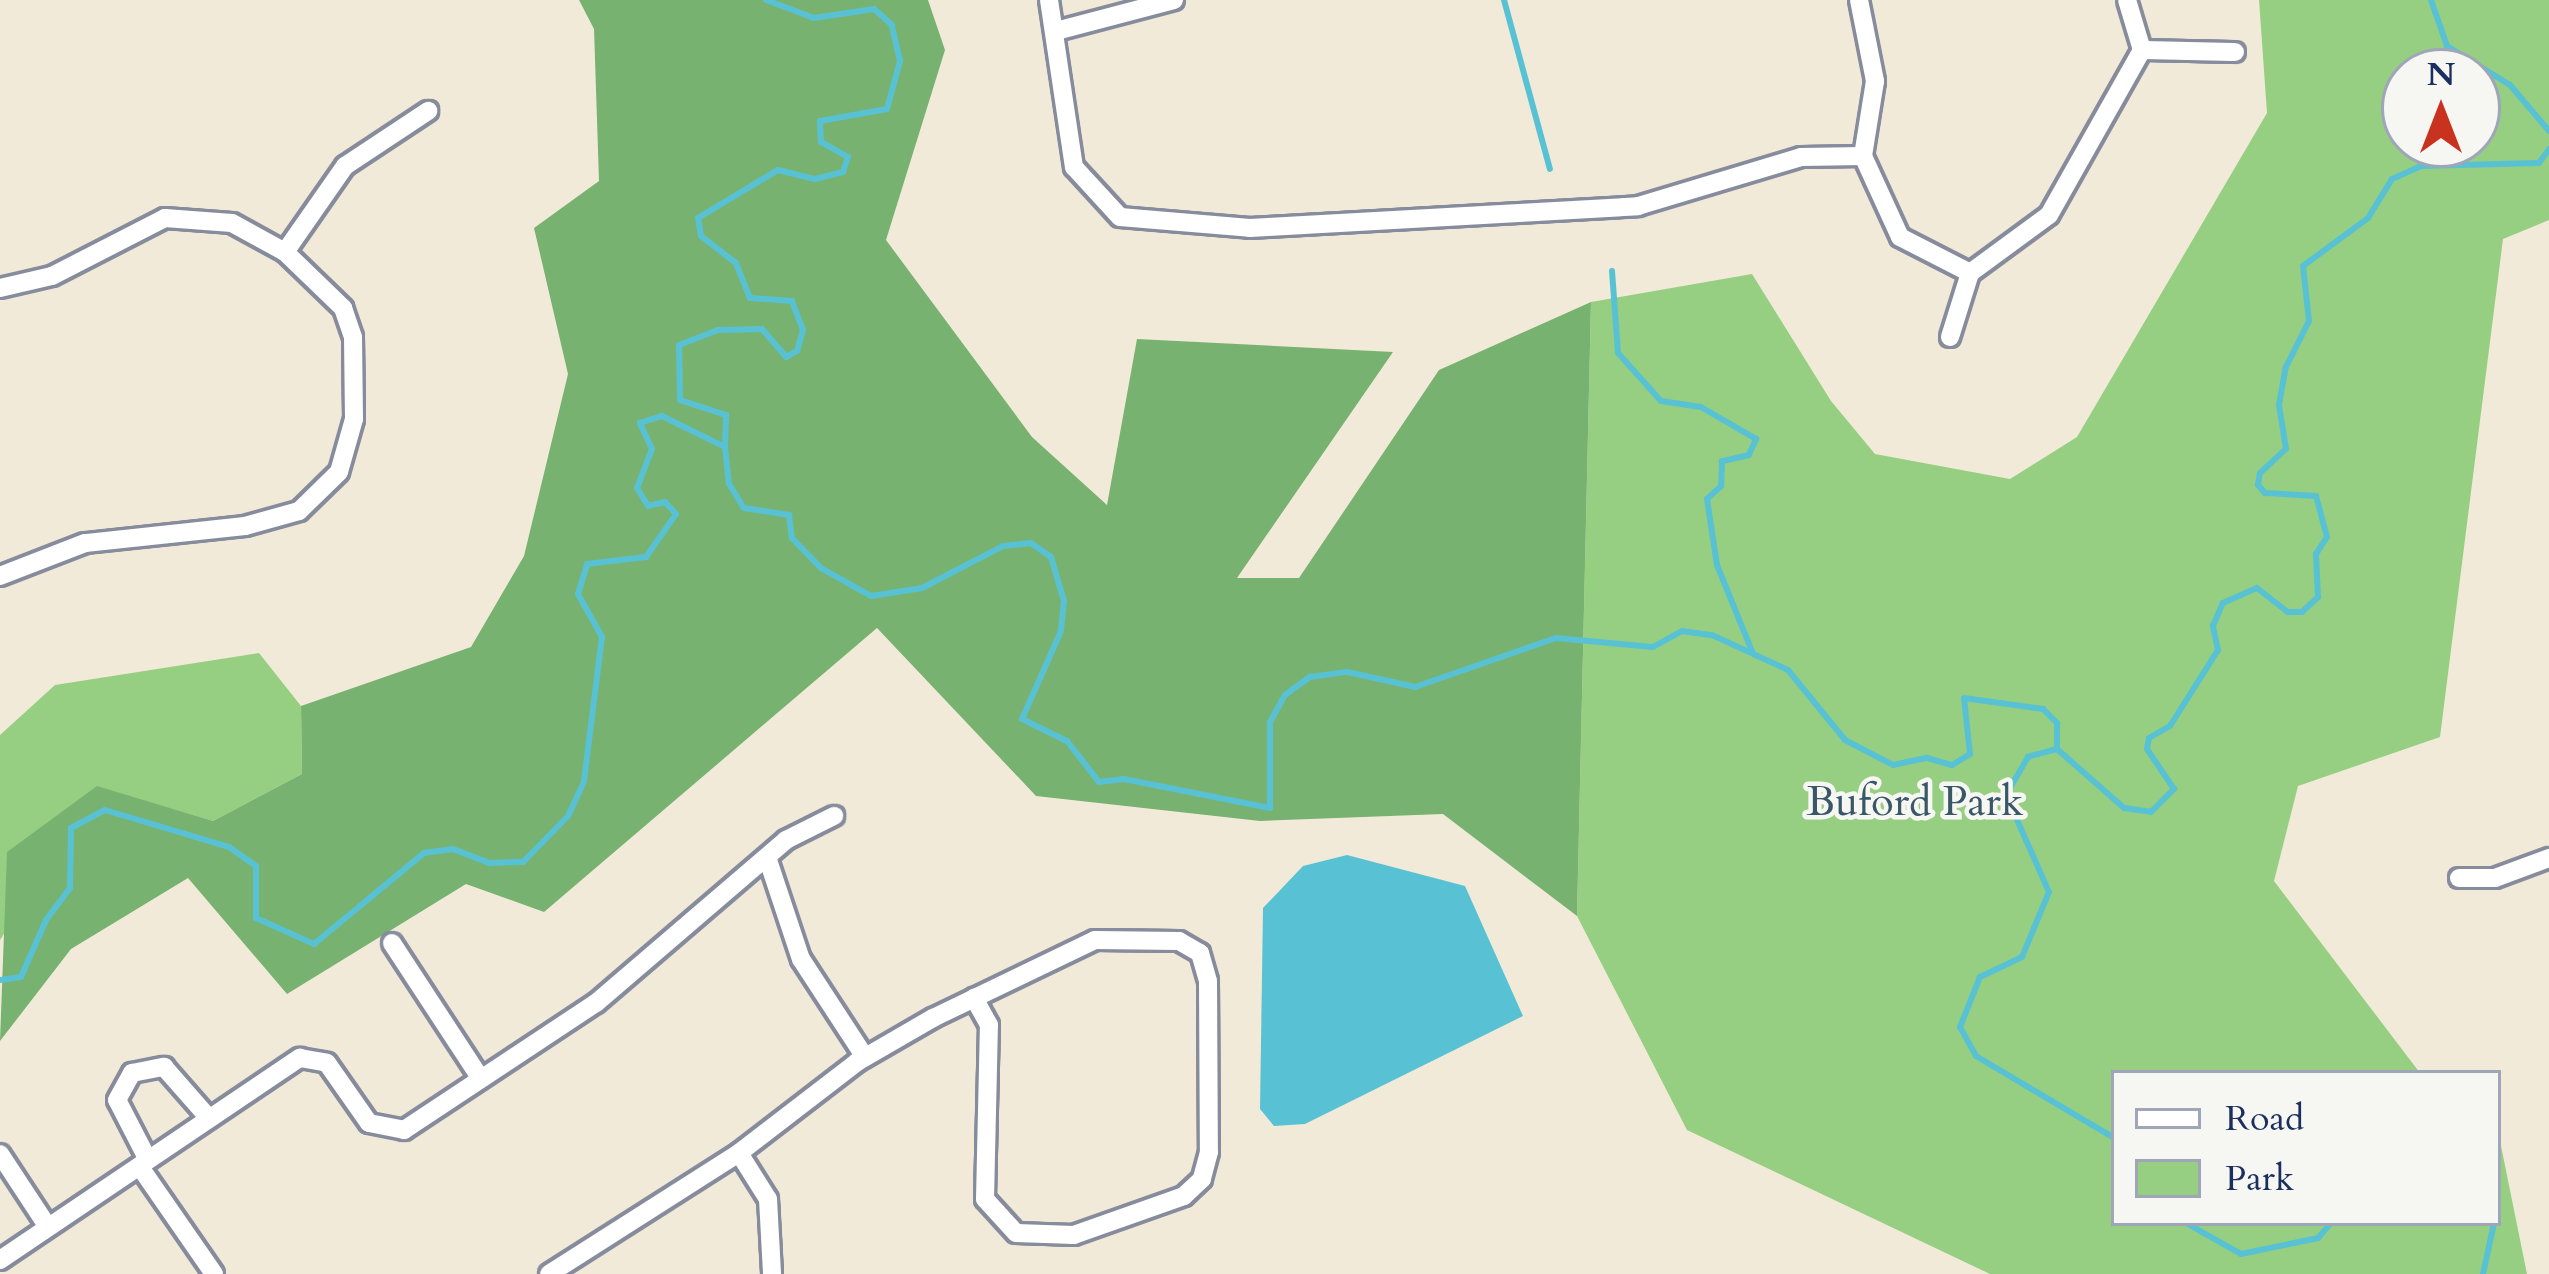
<!DOCTYPE html>
<style>
body{margin:0}
#map{position:relative;width:2549px;height:1274px;overflow:hidden;background:#f2ead9;font-family:Cardo,serif}
div>[style]{position:absolute}
.green>*{inset:0;background:#96cf82}
.forest>*{inset:0;background:#78b270}
.water>*{inset:0;background:#58c2d4}
.stream>*{height:6px;margin:-3px;padding:0 3px;transform-origin:3px;border-radius:3px;background:#58c2d4}
.roads{filter:drop-shadow(3px 0 #868c9c) drop-shadow(-3px 0 #868c9c) drop-shadow(0 3px #868c9c) drop-shadow(0 -3px #868c9c)}
.street>*{height:18px;margin:-9px;padding:0 9px;transform-origin:9px;border-radius:9px;background:#fff}
span{translate:-50% -50%;white-space:nowrap;text-align:center;line-height:1.15;-webkit-text-stroke:9px #f6f6f2;paint-order:stroke}
.park-label{font-size:42px;color:#3a5767}
.legend{position:absolute;left:2111px;top:1070px;width:390px;height:156px;box-sizing:border-box;background:#f6f6f2;border:3px solid #9ea6b7;margin:0;padding:15px 21px;list-style:none;font-size:36px;color:#1b2f5e}
.legend li{display:flex;align-items:center;gap:24px;height:60px}
.legend b{width:60px;border:3px solid #9ea6b7}
.north{position:absolute;left:2381px;top:48px;width:120px;height:120px;box-sizing:border-box;background:#f6f6f2;border:3px solid #9ea6b7;border-radius:50%;rotate:0deg;font-size:33px;font-weight:700;line-height:48px;text-align:center;color:#1b2f5e}
.north::after{content:'';display:block;margin:auto;width:42px;height:54px;background:#c8321e;clip-path:polygon(50% 0,100% 100%,50% 72%,0 100%)}
</style>
<div id="map">
<div class="green">
<i style="clip-path:polygon(evenodd,2259px 0,2549px 0,2549px 220px,2503px 239px,2440px 737px,2298px 786px,2274px 881px,2420px 1073px,2114px 1073px,2114px 1223px,2498px 1223px,2498px 1131px,2527px 1274px,1990px 1274px,1687px 1130px,1577px 916px,1591px 302px,1752px 274px,1831px 401px,1875px 454px,2010px 479px,2077px 437px,2267px 113px,2259px 0,2405px 72px,2477px 72px,2477px 144px,2405px 144px,2405px 72px)"></i>
<i style="clip-path:polygon(259px 653px,301px 706px,302px 774px,213px 821px,97px 787px,0 940px,0 735px,55px 685px)"></i>
</div>
<div class="forest">
<i style="clip-path:polygon(579px 0,928px 0,945px 50px,886px 240px,1032px 437px,1107px 505px,1137px 339px,1393px 352px,1237px 578px,1299px 578px,1439px 370px,1591px 302px,1577px 916px,1443px 814px,1260px 821px,1036px 796px,877px 628px,544px 912px,466px 884px,287px 994px,188px 878px,71px 949px,0 1041px,7px 852px,97px 786px,213px 821px,302px 774px,301px 706px,471px 647px,524px 556px,568px 374px,534px 228px,599px 181px,594px 29px)"></i>
</div>
<div class="water">
<i style="clip-path:polygon(1347px 855px,1465px 886px,1523px 1016px,1305px 1124px,1274px 1126px,1260px 1109px,1263px 908px,1303px 866px)"></i>
</div>
<div class="stream">
<i style="left:1504px;top:0;width:175px;rotate:74.8deg"></i>
<i style="left:2431px;top:0;width:49px;rotate:70.8deg"></i>
<i style="left:2447px;top:46px;width:74px;rotate:31.8deg"></i>
<i style="left:2510px;top:85px;width:60px;rotate:49.7deg"></i>
<i style="left:1612px;top:271px;width:82px;rotate:85.8deg"></i>
<i style="left:1618px;top:353px;width:64px;rotate:48.1deg"></i>
<i style="left:1661px;top:401px;width:40px;rotate:8.5deg"></i>
<i style="left:1701px;top:407px;width:64px;rotate:30.2deg"></i>
<i style="left:1756px;top:439px;width:17px;rotate:114deg"></i>
<i style="left:1749px;top:455px;width:28px;rotate:167deg"></i>
<i style="left:1722px;top:461px;width:25px;rotate:92deg"></i>
<i style="left:1721px;top:486px;width:19px;rotate:137deg"></i>
<i style="left:1707px;top:499px;width:67px;rotate:81.4deg"></i>
<i style="left:1717px;top:565px;width:93px;rotate:67.9deg"></i>
<i style="left:725px;top:447px;width:32px;rotate:-88deg"></i>
<i style="left:726px;top:415px;width:48px;rotate:-161.9deg"></i>
<i style="left:680px;top:400px;width:55px;rotate:-91deg"></i>
<i style="left:679px;top:345px;width:42px;rotate:-21deg"></i>
<i style="left:718px;top:330px;width:44px;rotate:-1.3deg"></i>
<i style="left:762px;top:329px;width:37px;rotate:49deg"></i>
<i style="left:786px;top:357px;width:13px;rotate:-29deg"></i>
<i style="left:797px;top:351px;width:22px;rotate:-74deg"></i>
<i style="left:803px;top:330px;width:31px;rotate:-111deg"></i>
<i style="left:792px;top:301px;width:42px;rotate:-175.9deg"></i>
<i style="left:750px;top:298px;width:38px;rotate:-112deg"></i>
<i style="left:736px;top:263px;width:44px;rotate:-142.4deg"></i>
<i style="left:701px;top:236px;width:18px;rotate:-99deg"></i>
<i style="left:698px;top:218px;width:93px;rotate:-31deg"></i>
<i style="left:778px;top:170px;width:38px;rotate:14deg"></i>
<i style="left:815px;top:179px;width:29px;rotate:-14deg"></i>
<i style="left:843px;top:172px;width:16px;rotate:-72deg"></i>
<i style="left:848px;top:157px;width:31px;rotate:-151deg"></i>
<i style="left:821px;top:142px;width:21px;rotate:-93deg"></i>
<i style="left:820px;top:121px;width:68px;rotate:-10.2deg"></i>
<i style="left:887px;top:109px;width:50px;rotate:-74.8deg"></i>
<i style="left:900px;top:61px;width:37px;rotate:-103deg"></i>
<i style="left:892px;top:25px;width:24px;rotate:-138deg"></i>
<i style="left:874px;top:9px;width:61px;rotate:171.5deg"></i>
<i style="left:814px;top:18px;width:51px;rotate:-159.4deg"></i>
<i style="left:2057px;top:749px;width:89px;rotate:41.4deg"></i>
<i style="left:2124px;top:808px;width:27px;rotate:8deg"></i>
<i style="left:2151px;top:812px;width:33px;rotate:-45deg"></i>
<i style="left:2174px;top:789px;width:48px;rotate:-124deg"></i>
<i style="left:2147px;top:749px;width:11px;rotate:-80deg"></i>
<i style="left:2149px;top:738px;width:24px;rotate:-30deg"></i>
<i style="left:2170px;top:726px;width:90px;rotate:-57.7deg"></i>
<i style="left:2218px;top:650px;width:25px;rotate:-102deg"></i>
<i style="left:2213px;top:626px;width:25px;rotate:-67deg"></i>
<i style="left:2223px;top:603px;width:37px;rotate:-24deg"></i>
<i style="left:2257px;top:588px;width:39px;rotate:38deg"></i>
<i style="left:2288px;top:612px;width:14px"></i>
<i style="left:2302px;top:612px;width:22px;rotate:-43deg"></i>
<i style="left:2318px;top:597px;width:43px;rotate:-92.7deg"></i>
<i style="left:2316px;top:554px;width:20px;rotate:-57deg"></i>
<i style="left:2327px;top:537px;width:42px;rotate:-105deg"></i>
<i style="left:2316px;top:496px;width:51px;rotate:-176.6deg"></i>
<i style="left:2265px;top:493px;width:11px;rotate:-131deg"></i>
<i style="left:2258px;top:485px;width:12px;rotate:-81deg"></i>
<i style="left:2260px;top:473px;width:35px;rotate:-43deg"></i>
<i style="left:2286px;top:449px;width:45px;rotate:-99deg"></i>
<i style="left:2279px;top:405px;width:39px;rotate:-80deg"></i>
<i style="left:2286px;top:367px;width:51px;rotate:-63.4deg"></i>
<i style="left:2309px;top:321px;width:55px;rotate:-96.2deg"></i>
<i style="left:2303px;top:266px;width:81px;rotate:-36.4deg"></i>
<i style="left:2368px;top:218px;width:46px;rotate:-58.4deg"></i>
<i style="left:2392px;top:179px;width:32px;rotate:-24deg"></i>
<i style="left:2421px;top:166px;width:118px;rotate:-1.5deg"></i>
<i style="left:2539px;top:163px;width:17px;rotate:-54deg"></i>
<i style="left:0;top:980px;width:21px;rotate:-8deg"></i>
<i style="left:21px;top:977px;width:62px;rotate:-66.3deg"></i>
<i style="left:46px;top:920px;width:40px;rotate:-53deg"></i>
<i style="left:70px;top:888px;width:60px;rotate:-89deg"></i>
<i style="left:71px;top:828px;width:38px;rotate:-28deg"></i>
<i style="left:105px;top:810px;width:129px;rotate:16.6deg"></i>
<i style="left:229px;top:847px;width:33px;rotate:35deg"></i>
<i style="left:256px;top:866px;width:52px;rotate:90deg"></i>
<i style="left:256px;top:918px;width:64px;rotate:24.1deg"></i>
<i style="left:314px;top:944px;width:143px;rotate:-39.6deg"></i>
<i style="left:424px;top:853px;width:29px;rotate:-8deg"></i>
<i style="left:453px;top:849px;width:40px;rotate:21deg"></i>
<i style="left:490px;top:863px;width:33px;rotate:-2deg"></i>
<i style="left:523px;top:862px;width:64px;rotate:-45.6deg"></i>
<i style="left:568px;top:816px;width:38px;rotate:-65deg"></i>
<i style="left:584px;top:781px;width:145px;rotate:-82.9deg"></i>
<i style="left:602px;top:637px;width:49px;rotate:-119.2deg"></i>
<i style="left:578px;top:594px;width:31px;rotate:-73deg"></i>
<i style="left:587px;top:564px;width:59px;rotate:-6.8deg"></i>
<i style="left:646px;top:557px;width:52px;rotate:-55.1deg"></i>
<i style="left:676px;top:514px;width:16px;rotate:-133deg"></i>
<i style="left:665px;top:502px;width:17px;rotate:167deg"></i>
<i style="left:648px;top:506px;width:21px;rotate:-121deg"></i>
<i style="left:637px;top:488px;width:42px;rotate:-69deg"></i>
<i style="left:652px;top:449px;width:29px;rotate:-115deg"></i>
<i style="left:640px;top:423px;width:23px;rotate:-18deg"></i>
<i style="left:662px;top:416px;width:70px;rotate:26.2deg"></i>
<i style="left:725px;top:447px;width:37px;rotate:84deg"></i>
<i style="left:729px;top:484px;width:28px;rotate:58deg"></i>
<i style="left:744px;top:508px;width:46px;rotate:8.8deg"></i>
<i style="left:789px;top:515px;width:23px;rotate:83deg"></i>
<i style="left:792px;top:538px;width:42px;rotate:46deg"></i>
<i style="left:821px;top:568px;width:57px;rotate:29.2deg"></i>
<i style="left:871px;top:596px;width:52px;rotate:-8.9deg"></i>
<i style="left:922px;top:588px;width:91px;rotate:-27.4deg"></i>
<i style="left:1003px;top:546px;width:28px;rotate:-6deg"></i>
<i style="left:1031px;top:543px;width:24px;rotate:35deg"></i>
<i style="left:1051px;top:557px;width:46px;rotate:73.5deg"></i>
<i style="left:1064px;top:601px;width:30px;rotate:96deg"></i>
<i style="left:1061px;top:631px;width:96px;rotate:113.9deg"></i>
<i style="left:1022px;top:719px;width:50px;rotate:26.1deg"></i>
<i style="left:1067px;top:741px;width:52px;rotate:52deg"></i>
<i style="left:1099px;top:782px;width:25px;rotate:-7deg"></i>
<i style="left:1124px;top:779px;width:149px;rotate:11.2deg"></i>
<i style="left:1270px;top:808px;width:86px;rotate:-90deg"></i>
<i style="left:1270px;top:722px;width:31px;rotate:-61deg"></i>
<i style="left:1285px;top:695px;width:31px;rotate:-36deg"></i>
<i style="left:1310px;top:677px;width:37px;rotate:-8deg"></i>
<i style="left:1347px;top:672px;width:70px;rotate:12.4deg"></i>
<i style="left:1415px;top:687px;width:149px;rotate:-19.2deg"></i>
<i style="left:1556px;top:638px;width:97px;rotate:5.3deg"></i>
<i style="left:1653px;top:647px;width:33px;rotate:-29deg"></i>
<i style="left:1682px;top:631px;width:30px;rotate:8deg"></i>
<i style="left:1712px;top:635px;width:84px;rotate:24.7deg"></i>
<i style="left:1788px;top:670px;width:90px;rotate:50.8deg"></i>
<i style="left:1845px;top:740px;width:54px;rotate:27.5deg"></i>
<i style="left:1893px;top:765px;width:35px;rotate:-12deg"></i>
<i style="left:1927px;top:758px;width:26px;rotate:16deg"></i>
<i style="left:1952px;top:765px;width:21px;rotate:-31deg"></i>
<i style="left:1970px;top:754px;width:56px;rotate:-96.1deg"></i>
<i style="left:1964px;top:698px;width:80px;rotate:7.9deg"></i>
<i style="left:2043px;top:709px;width:20px;rotate:45deg"></i>
<i style="left:2057px;top:723px;width:26px;rotate:90deg"></i>
<i style="left:2057px;top:749px;width:30px;rotate:165deg"></i>
<i style="left:2028px;top:757px;width:44px;rotate:120.1deg"></i>
<i style="left:2006px;top:795px;width:106px;rotate:66.1deg"></i>
<i style="left:2049px;top:892px;width:70px;rotate:112.6deg"></i>
<i style="left:2022px;top:957px;width:47px;rotate:154.5deg"></i>
<i style="left:1980px;top:977px;width:54px;rotate:111.8deg"></i>
<i style="left:1960px;top:1027px;width:33px;rotate:61deg"></i>
<i style="left:1976px;top:1056px;width:161px;rotate:30.7deg"></i>
<i style="left:2186px;top:1223px;width:63px;rotate:29.4deg"></i>
<i style="left:2241px;top:1254px;width:79px;rotate:-11.7deg"></i>
<i style="left:2318px;top:1238px;width:20px;rotate:-49deg"></i>
<i style="left:2483px;top:1274px;width:52px;rotate:-77.8deg"></i>
</div>
<div class="roads">
<div class="street">
<i style="left:1049px;top:0;width:169px;rotate:81.5deg"></i>
<i style="left:1074px;top:167px;width:68px;rotate:47.4deg"></i>
<i style="left:1120px;top:217px;width:130px;rotate:4.8deg"></i>
<i style="left:1250px;top:228px;width:389px;rotate:-3.2deg"></i>
<i style="left:1638px;top:206px;width:170px;rotate:-16.7deg"></i>
<i style="left:1801px;top:157px;width:62px;rotate:-0.9deg"></i>
<i style="left:1859px;top:0;width:83px;rotate:78.8deg"></i>
<i style="left:1875px;top:81px;width:76px;rotate:99.1deg"></i>
<i style="left:1863px;top:156px;width:89px;rotate:65.4deg"></i>
<i style="left:1900px;top:237px;width:79px;rotate:27.2deg"></i>
<i style="left:1056px;top:31px;width:122px;rotate:-14.7deg"></i>
<i style="left:2142px;top:50px;width:93px;rotate:1.2deg"></i>
<i style="left:285px;top:252px;width:105px;rotate:-55.1deg"></i>
<i style="left:345px;top:166px;width:100px;rotate:-33.5deg"></i>
<i style="left:0;top:288px;width:53px;rotate:-13deg"></i>
<i style="left:52px;top:276px;width:127px;rotate:-27.2deg"></i>
<i style="left:165px;top:218px;width:67px;rotate:4.3deg"></i>
<i style="left:232px;top:223px;width:60px;rotate:28.7deg"></i>
<i style="left:285px;top:252px;width:81px;rotate:44deg"></i>
<i style="left:343px;top:308px;width:31px;rotate:71deg"></i>
<i style="left:353px;top:337px;width:82px;rotate:89.3deg"></i>
<i style="left:354px;top:419px;width:55px;rotate:105.8deg"></i>
<i style="left:339px;top:472px;width:56px;rotate:135.7deg"></i>
<i style="left:299px;top:511px;width:56px;rotate:164.5deg"></i>
<i style="left:245px;top:526px;width:161px;rotate:173.9deg"></i>
<i style="left:85px;top:543px;width:91px;rotate:158.8deg"></i>
<i style="left:1950px;top:337px;width:67px;rotate:-72.6deg"></i>
<i style="left:1970px;top:273px;width:98px;rotate:-36.3deg"></i>
<i style="left:2049px;top:215px;width:189px;rotate:-60.6deg"></i>
<i style="left:2142px;top:50px;width:52px;rotate:-106.7deg"></i>
<i style="left:767px;top:857px;width:108px;rotate:71.6deg"></i>
<i style="left:801px;top:959px;width:117px;rotate:56.9deg"></i>
<i style="left:2459px;top:878px;width:36px"></i>
<i style="left:2495px;top:878px;width:58px;rotate:-20.3deg"></i>
<i style="left:392px;top:943px;width:159px;rotate:56.8deg"></i>
<i style="left:739px;top:1153px;width:54px;rotate:57.8deg"></i>
<i style="left:768px;top:1199px;width:75px;rotate:86.9deg"></i>
<i style="left:0;top:1154px;width:87px;rotate:56.7deg"></i>
<i style="left:147px;top:1158px;width:65px;rotate:-117.3deg"></i>
<i style="left:117px;top:1100px;width:31px;rotate:-61deg"></i>
<i style="left:132px;top:1073px;width:33px;rotate:-11deg"></i>
<i style="left:164px;top:1067px;width:67px;rotate:48.7deg"></i>
<i style="left:140px;top:1167px;width:130px;rotate:55.3deg"></i>
<i style="left:0;top:1260px;width:362px;rotate:-34deg"></i>
<i style="left:300px;top:1058px;width:27px;rotate:10deg"></i>
<i style="left:327px;top:1063px;width:73px;rotate:55deg"></i>
<i style="left:369px;top:1123px;width:36px;rotate:11deg"></i>
<i style="left:404px;top:1130px;width:230px;rotate:-33.5deg"></i>
<i style="left:596px;top:1003px;width:250px;rotate:-40.6deg"></i>
<i style="left:786px;top:840px;width:54px;rotate:-26.6deg"></i>
<i style="left:549px;top:1274px;width:225px;rotate:-32.5deg"></i>
<i style="left:739px;top:1153px;width:149px;rotate:-37.6deg"></i>
<i style="left:857px;top:1062px;width:88px;rotate:-30.1deg"></i>
<i style="left:933px;top:1018px;width:180px;rotate:-25.7deg"></i>
<i style="left:1095px;top:940px;width:84px;rotate:0.7deg"></i>
<i style="left:1179px;top:941px;width:24px;rotate:30deg"></i>
<i style="left:1200px;top:953px;width:29px;rotate:74deg"></i>
<i style="left:1208px;top:981px;width:171px;rotate:89.7deg"></i>
<i style="left:1209px;top:1152px;width:28px;rotate:105deg"></i>
<i style="left:1202px;top:1179px;width:25px;rotate:137deg"></i>
<i style="left:1184px;top:1196px;width:117px;rotate:160.5deg"></i>
<i style="left:1074px;top:1235px;width:58px;rotate:-178deg"></i>
<i style="left:1016px;top:1233px;width:46px;rotate:-132.4deg"></i>
<i style="left:985px;top:1199px;width:174px;rotate:-88.7deg"></i>
<i style="left:989px;top:1025px;width:31px;rotate:-119deg"></i>
</div>
</div>
<div class="park-label">
<span style="left:1915px;top:802px">Buford Park</span>
</div>
<ul class="legend">
<li><b style="height:15px;background:#fff"></b>Road</li>
<li><b style="height:33px;background:#96cf82"></b>Park</li>
</ul>
<div class="north">N</div>
</div>
